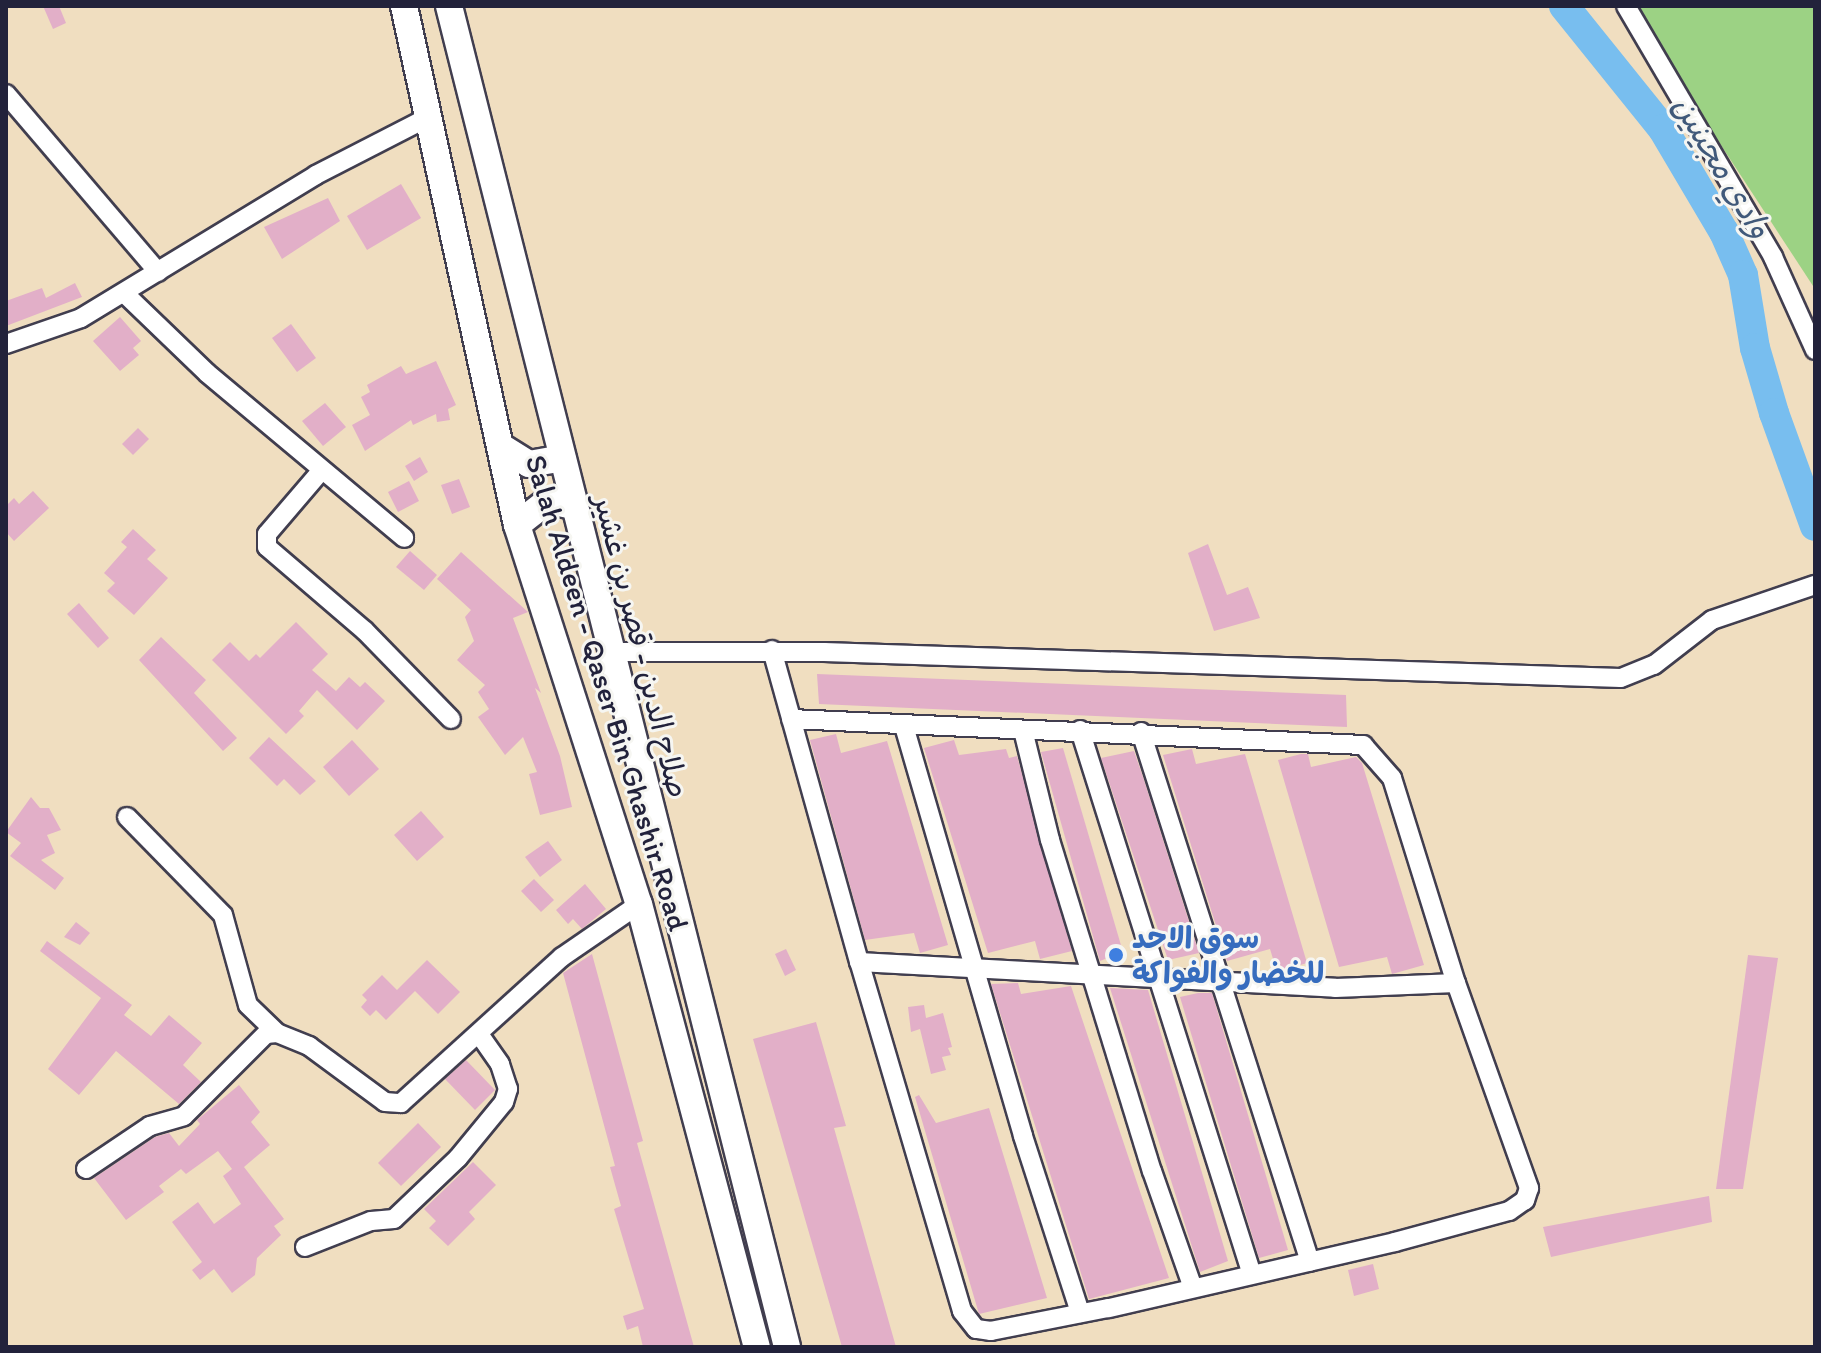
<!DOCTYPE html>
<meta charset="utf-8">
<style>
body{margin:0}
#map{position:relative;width:1821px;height:1353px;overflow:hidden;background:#f0dec0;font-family:Itim,"Playpen Sans Arabic",sans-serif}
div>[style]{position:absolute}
.green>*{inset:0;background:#9cd284}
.river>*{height:30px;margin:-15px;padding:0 15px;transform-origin:15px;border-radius:15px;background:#78beef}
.building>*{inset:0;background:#e2afc8}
.roads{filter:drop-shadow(2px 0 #413e4f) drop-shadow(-2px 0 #413e4f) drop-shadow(0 2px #413e4f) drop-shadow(0 -2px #413e4f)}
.minor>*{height:18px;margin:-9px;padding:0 9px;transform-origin:9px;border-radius:9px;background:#fff}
.highway>*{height:26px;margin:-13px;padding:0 13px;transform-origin:13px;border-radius:13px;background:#fff}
.dots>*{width:22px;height:22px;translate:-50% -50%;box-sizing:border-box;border:4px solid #f6f6f2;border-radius:50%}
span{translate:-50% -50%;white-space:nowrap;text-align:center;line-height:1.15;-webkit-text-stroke:6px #f6f6f2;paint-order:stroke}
.street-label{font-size:30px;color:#22223b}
.shop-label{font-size:30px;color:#366cbe;font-weight:700}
.left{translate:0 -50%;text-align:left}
.water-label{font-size:32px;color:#40597a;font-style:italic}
.frame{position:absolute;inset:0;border:8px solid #22223b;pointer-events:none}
</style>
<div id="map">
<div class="green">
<i style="clip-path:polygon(1630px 6px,1815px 6px,1815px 289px)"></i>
</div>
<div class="river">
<i style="left:1564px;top:6px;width:158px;rotate:51.2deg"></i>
<i style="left:1663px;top:129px;width:120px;rotate:59.4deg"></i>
<i style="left:1724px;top:232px;width:47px;rotate:66.2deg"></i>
<i style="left:1743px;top:275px;width:74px;rotate:80.7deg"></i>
<i style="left:1755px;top:348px;width:68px;rotate:73.7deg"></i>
<i style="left:1774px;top:413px;width:120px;rotate:70.1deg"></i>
</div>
<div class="building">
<i style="clip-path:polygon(43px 6px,59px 6px,66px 23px,53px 29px)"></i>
<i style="clip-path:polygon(401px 184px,421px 218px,367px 250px,347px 216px)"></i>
<i style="clip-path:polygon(328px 198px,340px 221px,282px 259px,264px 227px)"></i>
<i style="clip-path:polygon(75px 283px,82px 297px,6px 326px,6px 301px,42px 288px,46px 298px)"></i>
<i style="clip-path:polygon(120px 317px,141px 341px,133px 348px,139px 355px,120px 371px,93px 341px)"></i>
<i style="clip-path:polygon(291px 324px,316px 358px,297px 372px,272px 338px)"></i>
<i style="clip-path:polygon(436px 361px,456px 405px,448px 409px,450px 420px,437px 422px,436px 414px,413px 425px,411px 420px,365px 451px,352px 425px,370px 415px,361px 397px,370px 392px,367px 385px,401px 366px,406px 374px)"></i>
<i style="clip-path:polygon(325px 403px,346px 427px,323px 446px,302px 421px)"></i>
<i style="clip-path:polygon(138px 428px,149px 439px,133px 455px,122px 444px)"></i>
<i style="clip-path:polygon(420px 457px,428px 472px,414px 481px,405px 466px)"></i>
<i style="clip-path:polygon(459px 479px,470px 507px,452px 514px,441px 485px)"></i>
<i style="clip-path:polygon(409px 481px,419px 501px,398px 512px,388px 492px)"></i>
<i style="clip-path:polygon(33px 491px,49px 508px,14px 541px,6px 532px,6px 506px,14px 498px,19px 504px)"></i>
<i style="clip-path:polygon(133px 529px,156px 550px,147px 559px,168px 578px,134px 615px,107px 591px,115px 583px,104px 573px,127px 547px,121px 542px)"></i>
<i style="clip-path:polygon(1208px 544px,1227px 595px,1248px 587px,1260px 618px,1214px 631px,1188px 553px)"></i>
<i style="clip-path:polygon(410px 551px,437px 575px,424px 590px,396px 567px)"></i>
<i style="clip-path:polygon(461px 552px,528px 612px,513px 618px,541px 693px,535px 688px,560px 756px,572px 807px,540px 815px,529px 774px,537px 772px,523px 737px,505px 755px,478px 717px,489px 709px,478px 692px,485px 685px,457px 660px,474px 641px,465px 617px,471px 610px,437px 579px)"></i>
<i style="clip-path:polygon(79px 603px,109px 638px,98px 648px,67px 614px)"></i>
<i style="clip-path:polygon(296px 622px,328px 654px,312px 670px,336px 691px,349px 677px,360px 687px,365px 682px,385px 701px,357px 730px,317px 690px,299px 711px,304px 716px,286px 734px,212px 660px,230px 642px,249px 661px,256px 654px,260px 658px)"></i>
<i style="clip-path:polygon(161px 637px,206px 680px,194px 693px,237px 738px,223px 751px,139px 660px)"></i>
<i style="clip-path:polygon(817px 674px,1346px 695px,1347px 727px,819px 704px)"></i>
<i style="clip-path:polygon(836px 734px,841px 753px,887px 741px,948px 945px,920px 953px,914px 933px,865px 940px,810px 740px)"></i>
<i style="clip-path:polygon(269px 737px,316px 781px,300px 795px,284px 779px,277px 786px,249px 758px)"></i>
<i style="clip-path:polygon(352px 740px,379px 769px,349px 796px,323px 767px)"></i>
<i style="clip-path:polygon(954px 740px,959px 755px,1006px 749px,1009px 758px,1017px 756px,1072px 951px,1040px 959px,1035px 941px,988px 953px,924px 748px)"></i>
<i style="clip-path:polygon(1063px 748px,1123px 952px,1100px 961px,1041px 752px)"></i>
<i style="clip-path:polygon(1192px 749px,1196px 764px,1245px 754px,1307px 963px,1277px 972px,1270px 949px,1227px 961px,1163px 755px)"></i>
<i style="clip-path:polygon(1134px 751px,1144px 780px,1199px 953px,1168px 960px,1101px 758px)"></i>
<i style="clip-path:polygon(1301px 754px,1308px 754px,1311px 767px,1356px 757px,1362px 763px,1424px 965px,1392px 974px,1387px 957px,1339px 967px,1278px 760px)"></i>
<i style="clip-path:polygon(31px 797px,40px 808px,49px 808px,61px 830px,47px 835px,55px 853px,41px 860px,64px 878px,55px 890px,10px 856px,21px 843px,6px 832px)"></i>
<i style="clip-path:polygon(421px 811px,444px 837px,417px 861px,394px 835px)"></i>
<i style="clip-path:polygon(548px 841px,562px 860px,540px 877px,525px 857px)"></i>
<i style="clip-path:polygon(534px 879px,554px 900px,541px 912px,521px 891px)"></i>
<i style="clip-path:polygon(585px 884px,606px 909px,582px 929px,573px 919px,568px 924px,556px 910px)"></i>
<i style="clip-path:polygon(76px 922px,90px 933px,80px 945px,64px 937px)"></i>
<i style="clip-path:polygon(47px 941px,132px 1005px,124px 1015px,151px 1036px,169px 1015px,202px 1043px,183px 1065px,201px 1082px,179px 1104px,116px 1051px,79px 1095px,48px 1069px,101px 998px,40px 951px)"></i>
<i style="clip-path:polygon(786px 949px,796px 970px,785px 976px,775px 954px)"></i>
<i style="clip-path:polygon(592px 954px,643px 1141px,637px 1143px,694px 1347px,643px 1347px,638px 1326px,627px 1330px,623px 1316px,644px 1309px,614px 1209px,621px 1206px,610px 1167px,615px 1166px,563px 973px)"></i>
<i style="clip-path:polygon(1748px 955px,1778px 958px,1743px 1189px,1716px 1189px)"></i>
<i style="clip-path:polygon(427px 960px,460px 992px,438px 1014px,415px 991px,386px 1020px,376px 1010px,370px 1016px,361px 1007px,367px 1000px,362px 995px,382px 975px,397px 990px)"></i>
<i style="clip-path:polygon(1018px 983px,1021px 994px,1071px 986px,1169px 1278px,1089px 1299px,991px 984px)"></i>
<i style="clip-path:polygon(1110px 988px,1148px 990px,1228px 1261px,1200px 1272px)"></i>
<i style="clip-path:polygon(1198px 993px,1212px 993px,1288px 1250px,1259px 1258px,1180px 997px)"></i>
<i style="clip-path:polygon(924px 1005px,926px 1018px,943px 1013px,952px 1047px,948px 1048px,951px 1055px,942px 1057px,946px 1070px,931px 1074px,920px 1029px,911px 1032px,908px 1007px)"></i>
<i style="clip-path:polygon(816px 1022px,846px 1126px,834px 1128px,896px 1347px,842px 1347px,753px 1039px)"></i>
<i style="clip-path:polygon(466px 1060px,495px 1090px,475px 1110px,445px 1079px)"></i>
<i style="clip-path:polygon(239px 1085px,260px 1112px,251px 1122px,270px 1145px,244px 1167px,284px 1219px,274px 1226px,281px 1235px,257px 1258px,255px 1275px,232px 1293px,214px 1269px,200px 1280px,192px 1270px,202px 1262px,172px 1222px,198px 1202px,214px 1224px,241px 1204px,223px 1176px,232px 1169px,218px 1151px,186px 1174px,181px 1169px,159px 1186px,164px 1192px,126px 1220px,94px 1178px,155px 1137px,169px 1133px,179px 1146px,200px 1124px,197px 1120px)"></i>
<i style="clip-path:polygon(919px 1095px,936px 1123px,989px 1108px,1047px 1298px,979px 1314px,915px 1097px)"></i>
<i style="clip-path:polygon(418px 1123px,441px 1147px,401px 1186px,378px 1163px)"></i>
<i style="clip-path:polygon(473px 1162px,496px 1185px,469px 1212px,475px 1219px,448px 1246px,429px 1228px,436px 1221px,424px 1209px)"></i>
<i style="clip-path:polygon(1709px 1196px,1712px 1222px,1551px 1257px,1543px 1227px)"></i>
<i style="clip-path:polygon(1373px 1264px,1379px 1289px,1354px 1296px,1348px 1270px)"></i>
</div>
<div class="roads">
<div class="minor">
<i style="left:1626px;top:6px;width:291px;rotate:59.6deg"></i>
<i style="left:1773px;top:257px;width:102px;rotate:65.7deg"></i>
<i style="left:6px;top:94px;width:234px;rotate:49.5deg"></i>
<i style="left:124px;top:293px;width:115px;rotate:43.9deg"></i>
<i style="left:207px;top:373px;width:257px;rotate:39.9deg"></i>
<i style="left:6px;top:344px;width:79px;rotate:-19.1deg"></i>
<i style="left:81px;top:318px;width:275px;rotate:-31.3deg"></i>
<i style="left:316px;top:175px;width:127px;rotate:-27.2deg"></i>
<i style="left:321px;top:471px;width:83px;rotate:130.6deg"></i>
<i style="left:267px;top:534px;width:13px;rotate:90deg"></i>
<i style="left:267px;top:547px;width:129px;rotate:40.6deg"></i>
<i style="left:365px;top:631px;width:123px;rotate:45.7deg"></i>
<i style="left:772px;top:650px;width:324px;rotate:74.4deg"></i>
<i style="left:859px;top:962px;width:477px;rotate:3.1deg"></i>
<i style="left:1335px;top:988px;width:121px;rotate:-2.4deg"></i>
<i style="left:609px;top:652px;width:215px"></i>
<i style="left:824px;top:652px;width:797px;rotate:1.87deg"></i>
<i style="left:1621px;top:678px;width:35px;rotate:-22deg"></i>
<i style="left:1654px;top:665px;width:73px;rotate:-37.8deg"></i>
<i style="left:1712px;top:620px;width:109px;rotate:-18.8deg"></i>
<i style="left:791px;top:719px;width:573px;rotate:2.6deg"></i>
<i style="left:1363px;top:745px;width:44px;rotate:48.7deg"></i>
<i style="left:1392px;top:778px;width:215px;rotate:72.7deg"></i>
<i style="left:1456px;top:983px;width:218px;rotate:70.4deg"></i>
<i style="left:1529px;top:1188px;width:13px;rotate:108deg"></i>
<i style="left:1525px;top:1200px;width:19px;rotate:145deg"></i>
<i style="left:1509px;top:1211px;width:118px;rotate:164.8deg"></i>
<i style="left:1395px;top:1242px;width:294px;rotate:167deg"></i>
<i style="left:1108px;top:1308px;width:119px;rotate:168.9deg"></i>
<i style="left:991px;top:1331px;width:15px;rotate:-172deg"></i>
<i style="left:976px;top:1329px;width:23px;rotate:-128deg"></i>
<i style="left:962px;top:1311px;width:364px;rotate:-106.4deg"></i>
<i style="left:904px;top:726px;width:427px;rotate:73.8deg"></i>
<i style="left:1023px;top:1136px;width:186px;rotate:72.1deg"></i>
<i style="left:1023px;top:730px;width:113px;rotate:76.2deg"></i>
<i style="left:1050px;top:840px;width:346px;rotate:72.9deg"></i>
<i style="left:1152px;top:1171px;width:124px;rotate:70.7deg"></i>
<i style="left:1080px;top:730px;width:571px;rotate:72.48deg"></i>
<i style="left:1141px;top:732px;width:556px;rotate:72.31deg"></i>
<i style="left:127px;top:817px;width:137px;rotate:45.6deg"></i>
<i style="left:223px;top:915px;width:93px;rotate:74.5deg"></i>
<i style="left:248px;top:1005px;width:40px;rotate:44deg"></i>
<i style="left:86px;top:1169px;width:77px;rotate:-33.9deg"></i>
<i style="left:150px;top:1126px;width:35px;rotate:-16deg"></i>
<i style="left:184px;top:1116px;width:116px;rotate:-45deg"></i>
<i style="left:266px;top:1034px;width:11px;rotate:-5deg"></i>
<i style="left:277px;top:1033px;width:35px;rotate:22deg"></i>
<i style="left:309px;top:1046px;width:94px;rotate:36.4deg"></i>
<i style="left:385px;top:1102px;width:16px;rotate:4deg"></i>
<i style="left:401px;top:1103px;width:217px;rotate:-42.2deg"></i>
<i style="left:562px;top:957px;width:93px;rotate:-34.5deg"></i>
<i style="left:305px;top:1247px;width:71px;rotate:-21.5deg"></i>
<i style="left:371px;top:1221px;width:23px;rotate:-5deg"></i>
<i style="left:394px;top:1219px;width:88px;rotate:-43.6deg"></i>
<i style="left:458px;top:1158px;width:72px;rotate:-50.6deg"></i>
<i style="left:504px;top:1102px;width:14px;rotate:-73deg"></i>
<i style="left:508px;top:1089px;width:26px;rotate:-108deg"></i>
<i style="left:500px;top:1064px;width:35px;rotate:-125deg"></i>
</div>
<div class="highway">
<i style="left:404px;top:6px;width:531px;rotate:77.72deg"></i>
<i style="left:517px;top:525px;width:398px;rotate:72.2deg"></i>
<i style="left:639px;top:904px;width:458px;rotate:75.1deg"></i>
<i style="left:449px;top:6px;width:1383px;rotate:75.85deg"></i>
<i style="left:500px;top:446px;width:34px;rotate:32deg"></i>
<i style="left:529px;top:464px;width:34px;rotate:-10deg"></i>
<i style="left:517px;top:525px;width:39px;rotate:-38deg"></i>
<i style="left:548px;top:501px;width:25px;rotate:11deg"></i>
</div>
</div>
<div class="dots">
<i style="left:1116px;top:955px;background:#3f7fe0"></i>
</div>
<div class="street-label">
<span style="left:641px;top:646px;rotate:76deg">صلاح الدين - قصر بن غشير</span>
<span style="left:607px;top:693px;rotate:73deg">Salah Aldeen - Qaser Bin Ghashir Road</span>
</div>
<div class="shop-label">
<span class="left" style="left:1132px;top:955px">سوق الاحد<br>للخضار والفواكة</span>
</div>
<div class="water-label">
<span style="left:1722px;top:167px;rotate:59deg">وادي مجينين</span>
</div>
<div class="frame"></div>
</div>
